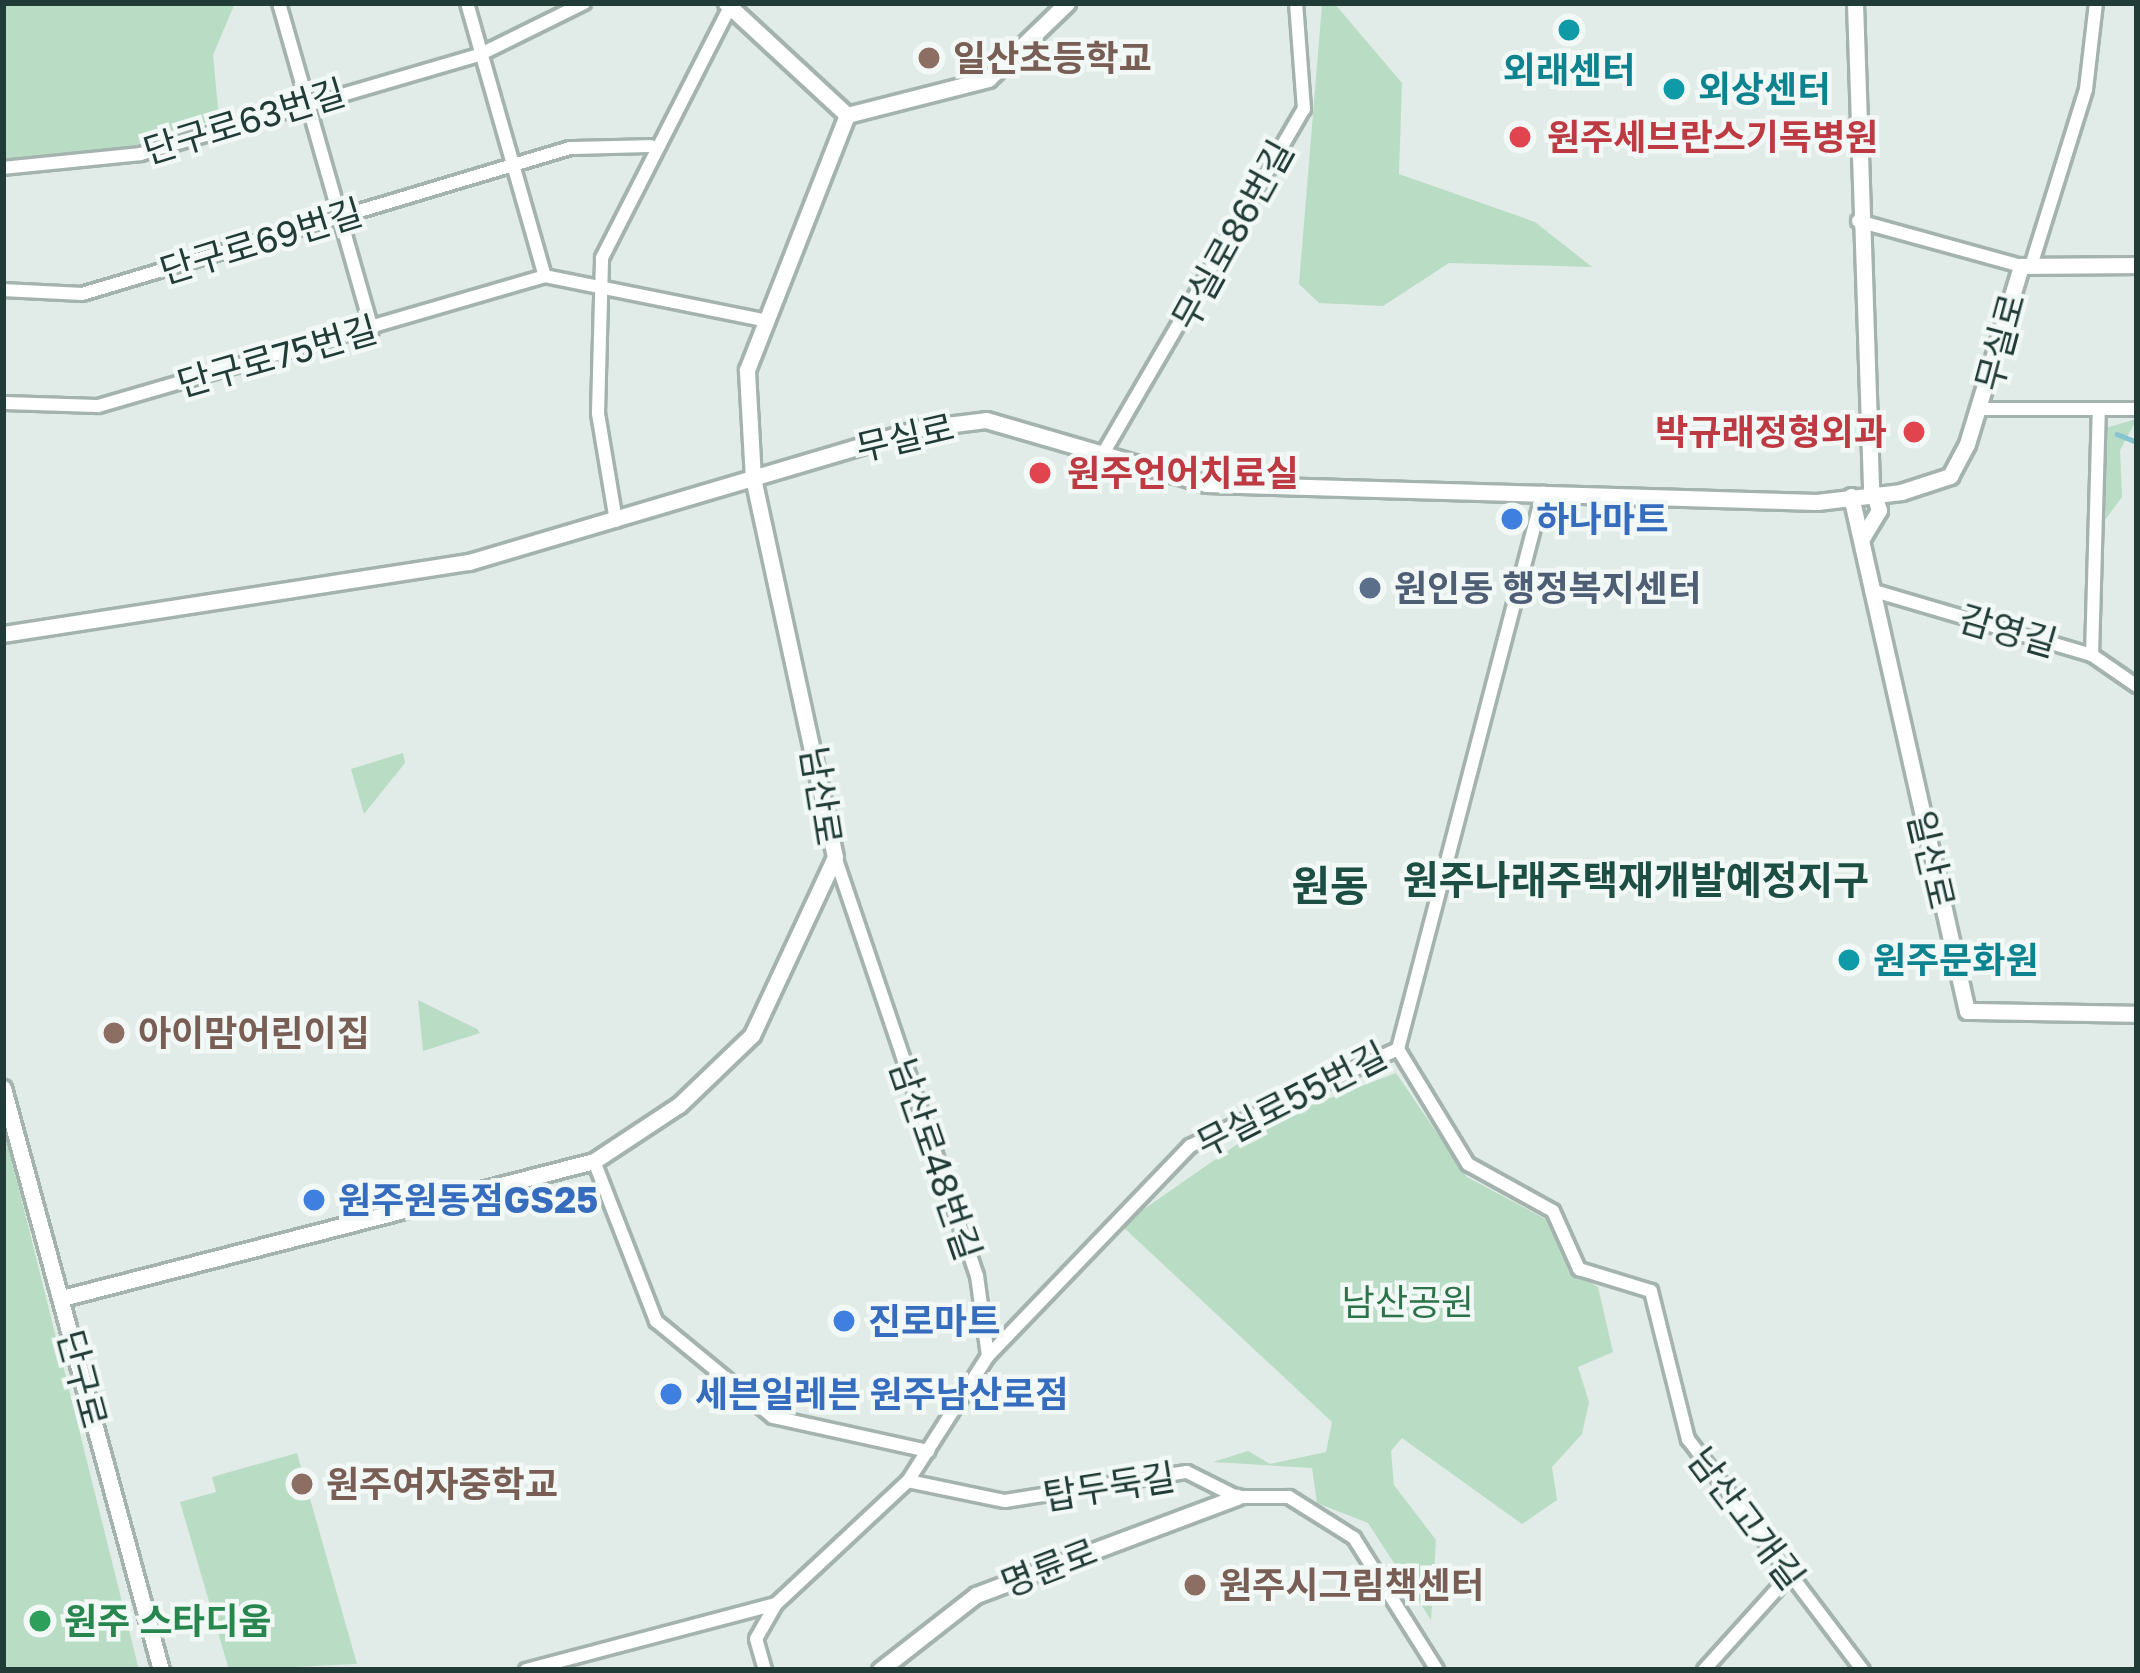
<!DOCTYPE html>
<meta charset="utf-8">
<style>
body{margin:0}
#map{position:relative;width:2140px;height:1673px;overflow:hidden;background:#e1ebe7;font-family:"Golos Text","Noto Sans KR",sans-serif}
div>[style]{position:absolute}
.green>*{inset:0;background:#b9ddc4}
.stream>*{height:4.5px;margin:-2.25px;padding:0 2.25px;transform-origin:2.25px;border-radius:2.25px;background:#87c4d2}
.roads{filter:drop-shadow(3px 0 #a4b3ae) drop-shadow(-3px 0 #a4b3ae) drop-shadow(0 3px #a4b3ae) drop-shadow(0 -3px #a4b3ae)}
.minor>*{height:12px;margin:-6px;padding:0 6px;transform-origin:6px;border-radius:6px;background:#fff}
.tertiary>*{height:15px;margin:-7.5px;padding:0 7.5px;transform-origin:7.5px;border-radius:7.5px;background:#fff}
.dots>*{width:33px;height:33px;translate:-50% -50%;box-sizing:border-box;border:6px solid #f1f8f5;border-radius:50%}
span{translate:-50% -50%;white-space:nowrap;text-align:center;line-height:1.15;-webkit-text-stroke:9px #f1f8f5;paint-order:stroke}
.education-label{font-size:36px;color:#785e54;font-weight:700}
.left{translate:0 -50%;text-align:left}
.culture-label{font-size:36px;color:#0d838f;font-weight:700}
.street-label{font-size:36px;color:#213c36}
.health-label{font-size:36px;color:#be3a42;font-weight:700}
.right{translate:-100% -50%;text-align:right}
.shop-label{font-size:36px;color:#366cbe;font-weight:700}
.service-label{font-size:36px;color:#4e5e75;font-weight:700}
.park-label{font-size:36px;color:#2b7349}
.leisure-label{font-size:36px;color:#27864d;font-weight:700}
.neighbourhood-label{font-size:39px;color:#1d4e44;font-weight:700}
.quarter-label{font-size:42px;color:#1d4e44;font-weight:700}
.frame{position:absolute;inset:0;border:6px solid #213c36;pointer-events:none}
</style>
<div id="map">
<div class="green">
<i style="clip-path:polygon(3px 3px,235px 3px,213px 55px,219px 118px,87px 161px,3px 160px)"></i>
<i style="clip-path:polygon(1334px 3px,1402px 83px,1399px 174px,1535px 222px,1592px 267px,1449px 263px,1383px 306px,1319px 303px,1299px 284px,1322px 5px)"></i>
<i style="clip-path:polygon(2137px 419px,2120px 450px,2122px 497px,2105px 520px,2105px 428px)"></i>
<i style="clip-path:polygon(403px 753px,405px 763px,364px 814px,351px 769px)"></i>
<i style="clip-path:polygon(418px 1000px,477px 1029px,480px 1033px,423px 1051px)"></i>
<i style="clip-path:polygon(1396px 1073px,1467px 1177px,1551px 1222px,1570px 1270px,1598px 1287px,1613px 1352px,1578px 1367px,1589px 1402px,1582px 1434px,1552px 1467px,1557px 1500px,1522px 1524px,1402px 1438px,1391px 1451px,1394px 1485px,1436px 1540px,1431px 1620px,1368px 1523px,1317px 1503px,1312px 1468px,1213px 1462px,1248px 1451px,1270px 1464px,1326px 1452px,1332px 1422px,1121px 1225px,1272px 1120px)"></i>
<i style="clip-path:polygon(3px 1125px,139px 1670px,3px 1670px)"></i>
<i style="clip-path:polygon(297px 1453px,357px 1664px,229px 1670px,180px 1502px,216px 1492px,212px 1477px)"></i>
</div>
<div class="stream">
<i style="left:2117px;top:434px;width:22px;rotate:22deg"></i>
</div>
<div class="roads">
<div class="minor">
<i style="left:279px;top:3px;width:340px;rotate:74.1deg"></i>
<i style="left:467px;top:3px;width:284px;rotate:74.1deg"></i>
<i style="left:3px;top:168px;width:138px;rotate:-5.8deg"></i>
<i style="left:140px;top:154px;width:355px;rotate:-16.3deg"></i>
<i style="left:481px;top:54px;width:115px;rotate:-26.3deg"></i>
<i style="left:1858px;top:221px;width:169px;rotate:15.4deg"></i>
<i style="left:2031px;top:266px;width:185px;rotate:-72.7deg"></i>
<i style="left:2086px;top:89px;width:87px;rotate:-83.4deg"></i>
<i style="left:3px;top:290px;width:79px;rotate:2.9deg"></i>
<i style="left:82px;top:294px;width:509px;rotate:-16.66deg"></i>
<i style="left:570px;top:148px;width:81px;rotate:-1.4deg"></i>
<i style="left:3px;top:403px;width:95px;rotate:1.8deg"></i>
<i style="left:98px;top:406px;width:466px;rotate:-16.2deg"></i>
<i style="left:545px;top:276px;width:222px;rotate:11.4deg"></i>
<i style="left:1982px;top:409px;width:155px"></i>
<i style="left:1104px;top:452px;width:397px;rotate:-59.8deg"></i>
<i style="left:1304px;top:109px;width:106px;rotate:-94.3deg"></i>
<i style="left:616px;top:521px;width:109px;rotate:-99.5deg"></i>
<i style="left:598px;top:413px;width:155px;rotate:-88.5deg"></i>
<i style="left:602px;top:258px;width:282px;rotate:-63deg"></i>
<i style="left:1871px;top:590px;width:230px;rotate:16.4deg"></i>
<i style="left:2092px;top:655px;width:55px;rotate:34.6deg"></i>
<i style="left:2092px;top:655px;width:246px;rotate:-88.4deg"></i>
<i style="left:1398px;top:1049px;width:135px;rotate:58.7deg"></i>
<i style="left:1468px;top:1164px;width:97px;rotate:28.9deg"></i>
<i style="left:1553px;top:1211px;width:64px;rotate:65.9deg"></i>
<i style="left:1579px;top:1269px;width:75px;rotate:17deg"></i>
<i style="left:1651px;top:1291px;width:153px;rotate:76deg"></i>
<i style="left:1688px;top:1439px;width:290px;rotate:52.9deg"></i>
<i style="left:1398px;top:1049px;width:575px;rotate:-75.38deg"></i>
<i style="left:594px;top:1161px;width:172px;rotate:68.8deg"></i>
<i style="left:656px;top:1321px;width:151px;rotate:39.4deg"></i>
<i style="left:773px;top:1417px;width:159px;rotate:12.4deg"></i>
<i style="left:988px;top:1356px;width:291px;rotate:-46.1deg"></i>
<i style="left:1190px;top:1146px;width:230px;rotate:-25deg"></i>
<i style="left:908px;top:1481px;width:99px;rotate:11.7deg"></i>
<i style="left:1005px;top:1501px;width:184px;rotate:-9.1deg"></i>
<i style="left:1187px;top:1472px;width:56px;rotate:26.6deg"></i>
<i style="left:1237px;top:1497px;width:52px"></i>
<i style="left:1289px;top:1497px;width:77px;rotate:32.2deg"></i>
<i style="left:1354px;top:1538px;width:156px;rotate:57.8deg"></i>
<i style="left:526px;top:1670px;width:259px;rotate:-14.8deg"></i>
<i style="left:776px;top:1604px;width:180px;rotate:-43deg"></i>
<i style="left:908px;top:1481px;width:148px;rotate:-57.4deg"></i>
<i style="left:988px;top:1356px;width:81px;rotate:-97.8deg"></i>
<i style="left:977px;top:1276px;width:442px;rotate:-108.7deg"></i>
<i style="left:765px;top:1670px;width:32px;rotate:-106deg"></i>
<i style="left:756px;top:1639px;width:40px;rotate:-60.3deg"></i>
<i style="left:1704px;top:1670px;width:127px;rotate:-47.9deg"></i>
</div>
<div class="tertiary">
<i style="left:726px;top:3px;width:165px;rotate:42.8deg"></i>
<i style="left:1855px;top:3px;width:487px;rotate:88.1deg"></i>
<i style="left:847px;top:115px;width:146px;rotate:-14.3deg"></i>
<i style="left:988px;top:79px;width:110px;rotate:-43.9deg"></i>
<i style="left:1851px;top:496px;width:528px;rotate:77.31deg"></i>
<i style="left:1967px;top:1011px;width:170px;rotate:1deg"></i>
<i style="left:1861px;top:540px;width:35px;rotate:-59deg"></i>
<i style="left:1879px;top:510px;width:20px;rotate:-108deg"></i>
<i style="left:3px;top:634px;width:472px;rotate:-8.8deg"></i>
<i style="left:469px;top:562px;width:472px;rotate:-16.5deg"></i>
<i style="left:922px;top:428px;width:64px;rotate:-7.1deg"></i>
<i style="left:986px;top:420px;width:229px;rotate:16.2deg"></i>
<i style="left:1206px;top:484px;width:611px;rotate:1.69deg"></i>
<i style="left:1817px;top:502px;width:85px;rotate:-6.8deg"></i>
<i style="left:1901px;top:492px;width:52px;rotate:-18.1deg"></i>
<i style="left:1950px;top:476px;width:36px;rotate:-62deg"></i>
<i style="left:1967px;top:444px;width:186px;rotate:-73.1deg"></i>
<i style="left:2021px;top:266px;width:116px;rotate:-0.5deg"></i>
<i style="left:3px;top:1088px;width:603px;rotate:74.81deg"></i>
<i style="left:62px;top:1298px;width:549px;rotate:-14.44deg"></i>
<i style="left:594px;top:1161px;width:102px;rotate:-33.4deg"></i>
<i style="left:679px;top:1105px;width:101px;rotate:-43.8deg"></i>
<i style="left:752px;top:1035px;width:196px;rotate:-65deg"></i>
<i style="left:835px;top:857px;width:387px;rotate:-102.2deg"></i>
<i style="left:753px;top:479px;width:109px;rotate:-93.2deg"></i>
<i style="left:747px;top:370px;width:274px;rotate:-68.6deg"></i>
<i style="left:880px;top:1670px;width:122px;rotate:-38deg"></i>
<i style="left:976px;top:1595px;width:279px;rotate:-20.6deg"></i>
</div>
</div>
<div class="dots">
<i style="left:1569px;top:30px;background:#0f9aa8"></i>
<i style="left:929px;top:58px;background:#8d6e63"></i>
<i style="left:1674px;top:89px;background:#0f9aa8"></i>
<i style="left:1520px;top:137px;background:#e0444e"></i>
<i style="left:1914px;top:432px;background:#e0444e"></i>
<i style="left:1040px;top:473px;background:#e0444e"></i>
<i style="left:1512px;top:519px;background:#3f7fe0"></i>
<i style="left:1370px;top:588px;background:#5c6f8a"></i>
<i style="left:1849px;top:960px;background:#0f9aa8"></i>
<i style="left:114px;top:1033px;background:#8d6e63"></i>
<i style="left:314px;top:1200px;background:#3f7fe0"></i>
<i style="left:844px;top:1321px;background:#3f7fe0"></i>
<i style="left:671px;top:1394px;background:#3f7fe0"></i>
<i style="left:302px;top:1484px;background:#8d6e63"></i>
<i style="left:1195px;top:1585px;background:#8d6e63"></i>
<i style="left:40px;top:1621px;background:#2e9e5b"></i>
</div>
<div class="education-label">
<span class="left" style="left:953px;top:58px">일산초등학교</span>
<span class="left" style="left:138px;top:1033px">아이맘어린이집</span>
<span class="left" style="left:326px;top:1484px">원주여자중학교</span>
<span class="left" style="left:1219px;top:1585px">원주시그림책센터</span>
</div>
<div class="culture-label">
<span style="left:1569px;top:70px">외래센터</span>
<span class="left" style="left:1698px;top:89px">외상센터</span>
<span class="left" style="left:1873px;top:960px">원주문화원</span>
</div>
<div class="street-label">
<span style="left:244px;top:121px;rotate:-17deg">단구로63번길</span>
<span style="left:1232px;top:235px;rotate:-61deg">무실로86번길</span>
<span style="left:261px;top:241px;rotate:-17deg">단구로69번길</span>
<span style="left:2000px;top:342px;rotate:-75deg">무실로</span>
<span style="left:277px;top:356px;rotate:-16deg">단구로75번길</span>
<span style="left:905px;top:437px;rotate:-13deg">무실로</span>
<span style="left:2008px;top:630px;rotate:16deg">감영길</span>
<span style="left:822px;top:796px;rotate:81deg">남산로</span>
<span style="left:1932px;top:860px;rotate:77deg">일산로</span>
<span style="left:1291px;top:1099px;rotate:-27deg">무실로55번길</span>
<span style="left:936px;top:1159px;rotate:71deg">남산로48번길</span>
<span style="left:83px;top:1379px;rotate:75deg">단구로</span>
<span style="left:1109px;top:1486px;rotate:-9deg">탑두둑길</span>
<span style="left:1747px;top:1518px;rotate:53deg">남산고개길</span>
<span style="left:1049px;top:1567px;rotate:-21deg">명륜로</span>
</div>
<div class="health-label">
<span class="left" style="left:1547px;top:137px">원주세브란스기독병원</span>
<span class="right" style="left:1887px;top:432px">박규래정형외과</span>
<span class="left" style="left:1067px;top:473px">원주언어치료실</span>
</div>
<div class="shop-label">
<span class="left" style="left:1536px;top:519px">하나마트</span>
<span class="left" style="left:338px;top:1200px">원주원동점GS25</span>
<span class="left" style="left:868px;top:1321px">진로마트</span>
<span class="left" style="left:695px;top:1394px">세븐일레븐 원주남산로점</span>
</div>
<div class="service-label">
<span class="left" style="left:1394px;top:588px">원인동 행정복지센터</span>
</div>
<div class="park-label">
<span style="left:1408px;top:1302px">남산공원</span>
</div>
<div class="leisure-label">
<span class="left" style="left:64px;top:1621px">원주 스타디움</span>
</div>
<div class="neighbourhood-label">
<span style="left:1636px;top:880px">원주나래주택재개발예정지구</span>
</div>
<div class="quarter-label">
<span style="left:1330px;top:885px">원동</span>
</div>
<div class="frame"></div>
</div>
